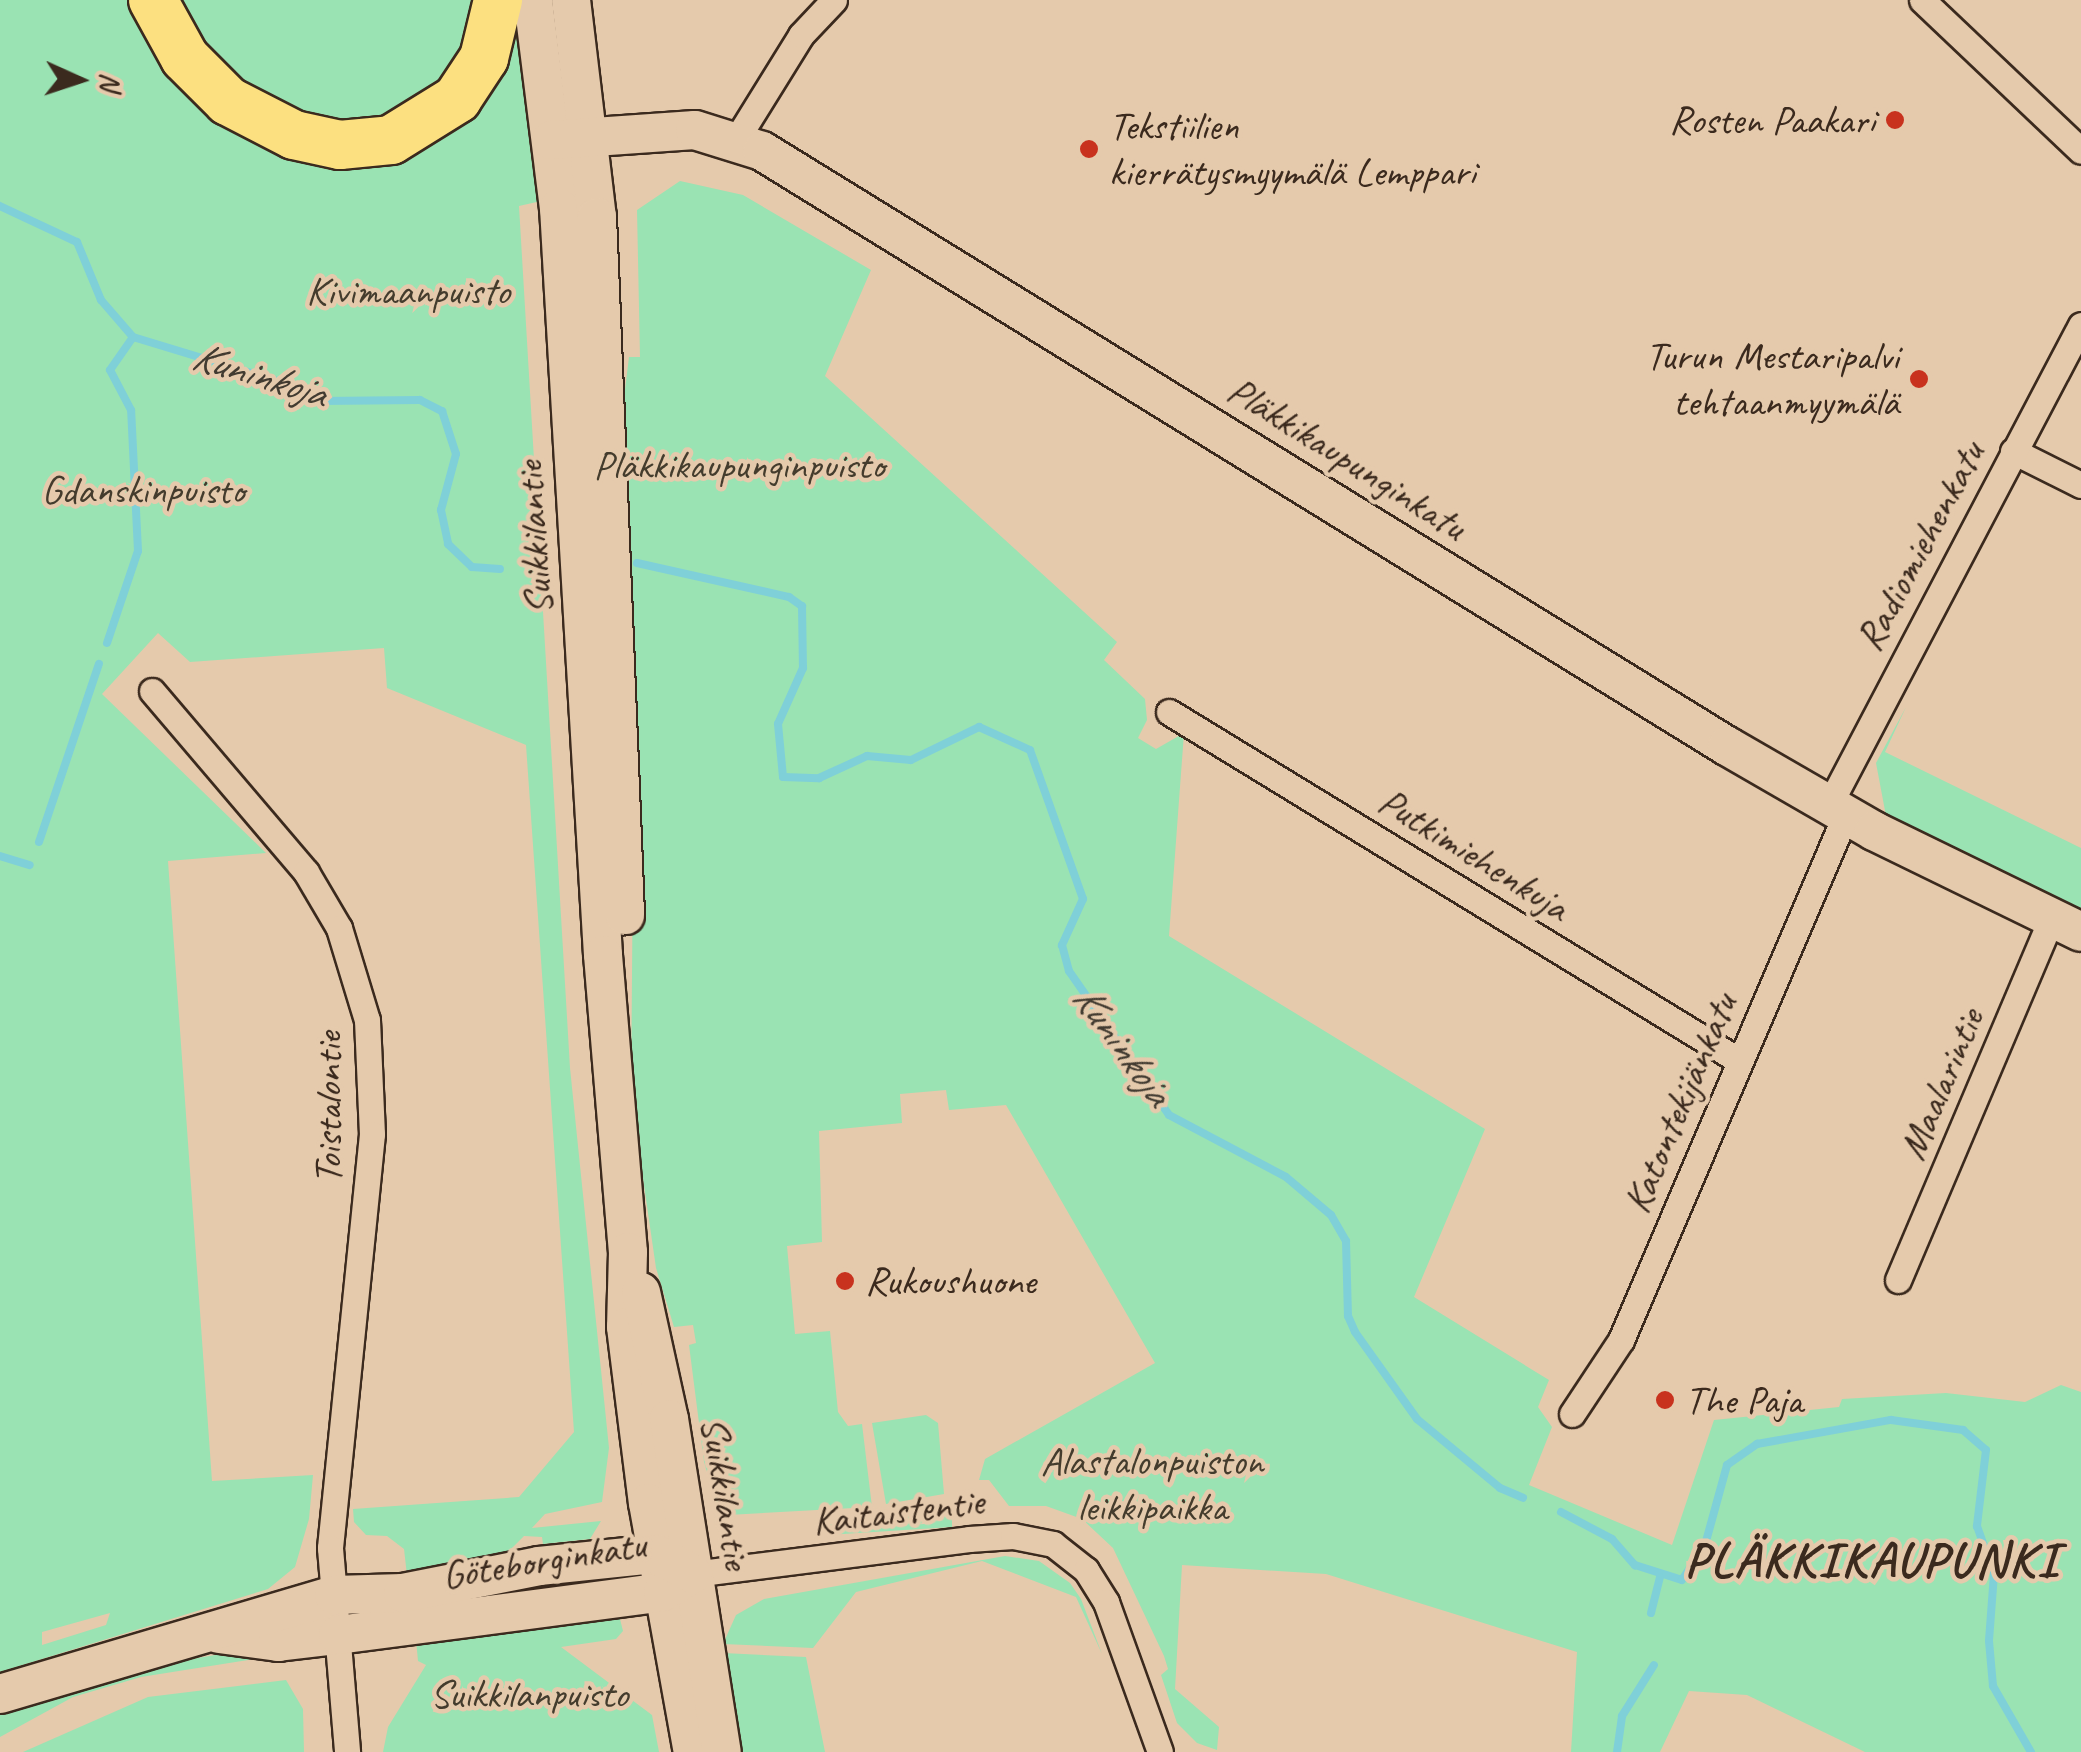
<!DOCTYPE html>
<meta charset="utf-8">
<style>
body{margin:0}
#map{position:relative;width:2081px;height:1752px;overflow:hidden;background:#e5caac;font-family:Caveat,sans-serif}
div>[style]{position:absolute}
.green>*{inset:0;background:#9ae3b3}
.stream>*{height:8px;margin:-4px;padding:0 4px;transform-origin:4px;border-radius:4px;background:#7fd0d8}
.roads{filter:drop-shadow(2px 0 #3b2a1e) drop-shadow(-2px 0 #3b2a1e) drop-shadow(0 2px #3b2a1e) drop-shadow(0 -2px #3b2a1e)}
.street>*{height:25px;margin:-12.5px;padding:0 12.5px;transform-origin:12.5px;border-radius:12.5px;background:#e5caac}
.secondary>*{height:38px;margin:-19px;padding:0 19px;transform-origin:19px;border-radius:19px;background:#e5caac}
.highway>*{height:48px;margin:-24px;padding:0 24px;transform-origin:24px;border-radius:24px;background:#fce080}
.dots>*{width:28px;height:28px;translate:-50% -50%;box-sizing:border-box;border:5px solid #e5caac;border-radius:50%}
span{translate:-50% -50%;white-space:nowrap;text-align:center;line-height:1.15;-webkit-text-stroke:9px #e5caac;paint-order:stroke}
.poi-label{font-size:40px;color:#3b2a1e}
.right{translate:-100% -50%;text-align:right}
.left{translate:0 -50%;text-align:left}
.park-label{font-size:40px;color:#443c2d}
.street-label{font-size:40px;color:#3b2a1e}
.water-label{font-size:42px;color:#423b31;font-style:italic}
.district-label{font-size:50px;color:#3b2a1e;font-weight:700;letter-spacing:2.5px}
.north{position:absolute;left:30px;top:30px;width:100px;height:100px;-webkit-text-stroke:8px #e5caac;paint-order:stroke;rotate:93deg;font-size:28px;font-weight:700;line-height:40px;text-align:center;color:#3b2a1e}
.north::after{content:'';display:block;margin:auto;width:35px;height:45px;background:#3b2a1e;clip-path:polygon(50% 0,100% 100%,50% 72%,0 100%)}
</style>
<div id="map">
<div class="green">
<i style="clip-path:polygon(evenodd,0 0,143px 0,177px 63px,373px 154px,517px 0,541px 201px,519px 206px,570px 1068px,609px 1448px,602px 1502px,545px 1514px,532px 1528px,601px 1521px,590px 1539px,543px 1544px,542px 1537px,524px 1536px,512px 1548px,513px 1558px,408px 1584px,404px 1549px,387px 1536px,366px 1535px,354px 1522px,353px 1509px,519px 1497px,574px 1432px,526px 745px,387px 688px,384px 648px,190px 662px,158px 633px,102px 694px,266px 853px,168px 861px,212px 1481px,313px 1475px,309px 1519px,295px 1567px,268px 1589px,0 1672px,0 0,110px 1613px,106px 1625px,42px 1645px,42px 1632px,110px 1613px)"></i>
<i style="clip-path:polygon(169px 0,482px 0,455px 75px,396px 122px,314px 127px,209px 65px)"></i>
<i style="clip-path:polygon(680px 181px,743px 195px,871px 270px,825px 376px,1117px 642px,1104px 660px,1145px 699px,1147px 720px,1138px 738px,1156px 749px,1184px 733px,1169px 936px,1485px 1129px,1414px 1297px,1549px 1380px,1538px 1407px,1552px 1427px,1529px 1485px,1672px 1545px,1714px 1420px,1839px 1407px,1842px 1399px,1946px 1393px,2025px 1402px,2061px 1385px,2081px 1392px,2081px 1752px,1865px 1752px,1747px 1695px,1689px 1691px,1660px 1752px,1571px 1752px,1577px 1652px,1326px 1574px,1182px 1565px,1175px 1689px,1219px 1727px,1217px 1750px,1197px 1743px,1177px 1723px,1161px 1675px,1168px 1669px,1164px 1656px,1113px 1548px,1082px 1519px,1046px 1506px,1009px 1506px,989px 1480px,979px 1480px,985px 1459px,1155px 1363px,1006px 1105px,949px 1110px,946px 1090px,900px 1094px,902px 1123px,819px 1131px,822px 1242px,787px 1246px,795px 1334px,830px 1331px,838px 1412px,848px 1426px,862px 1424px,872px 1507px,728px 1515px,718px 1510px,704px 1462px,689px 1345px,696px 1343px,693px 1325px,674px 1327px,656px 1268px,631px 1096px,633px 853px,619px 438px,629px 357px,640px 357px,637px 210px)"></i>
<i style="clip-path:polygon(1906px 707px,1885px 752px,2081px 848px,2081px 909px,1886px 816px,1876px 763px)"></i>
<i style="clip-path:polygon(926px 1415px,938px 1423px,944px 1494px,886px 1504px,872px 1423px)"></i>
<i style="clip-path:polygon(952px 1506px,952px 1527px,827px 1535px,827px 1525px)"></i>
<i style="clip-path:polygon(1005px 1556px,1039px 1561px,1070px 1583px,1081px 1599px,1102px 1654px,1076px 1597px,982px 1561px,856px 1592px,813px 1648px,723px 1644px,736px 1615px,764px 1599px)"></i>
<i style="clip-path:polygon(596px 1617px,620px 1619px,623px 1631px,616px 1639px,561px 1647px,652px 1715px,659px 1752px,383px 1752px,388px 1727px,426px 1665px,418px 1661px,416px 1640px)"></i>
<i style="clip-path:polygon(234px 1652px,261px 1658px,141px 1677px,73px 1697px,0 1737px,0 1712px,142px 1667px)"></i>
<i style="clip-path:polygon(723px 1653px,806px 1657px,825px 1752px,731px 1752px)"></i>
<i style="clip-path:polygon(286px 1680px,303px 1709px,304px 1752px,23px 1752px,148px 1697px)"></i>
</div>
<div class="stream">
<i style="left:0;top:206px;width:85px;rotate:25.1deg"></i>
<i style="left:77px;top:242px;width:63px;rotate:67.5deg"></i>
<i style="left:101px;top:300px;width:49px;rotate:49.1deg"></i>
<i style="left:133px;top:337px;width:165px;rotate:16.9deg"></i>
<i style="left:291px;top:385px;width:33px;rotate:29deg"></i>
<i style="left:320px;top:401px;width:100px;rotate:-0.6deg"></i>
<i style="left:420px;top:400px;width:25px;rotate:27deg"></i>
<i style="left:442px;top:411px;width:45px;rotate:72deg"></i>
<i style="left:456px;top:454px;width:58px;rotate:105deg"></i>
<i style="left:441px;top:510px;width:35px;rotate:78deg"></i>
<i style="left:448px;top:544px;width:33px;rotate:44deg"></i>
<i style="left:472px;top:567px;width:28px;rotate:4deg"></i>
<i style="left:637px;top:563px;width:156px;rotate:12.6deg"></i>
<i style="left:789px;top:597px;width:16px;rotate:35deg"></i>
<i style="left:802px;top:606px;width:62px;rotate:89.1deg"></i>
<i style="left:803px;top:668px;width:61px;rotate:114.1deg"></i>
<i style="left:778px;top:724px;width:53px;rotate:84.6deg"></i>
<i style="left:783px;top:777px;width:36px;rotate:2deg"></i>
<i style="left:819px;top:778px;width:53px;rotate:-24.6deg"></i>
<i style="left:867px;top:756px;width:44px;rotate:5.2deg"></i>
<i style="left:911px;top:760px;width:76px;rotate:-25.9deg"></i>
<i style="left:979px;top:727px;width:56px;rotate:24.3deg"></i>
<i style="left:1030px;top:750px;width:158px;rotate:70.4deg"></i>
<i style="left:1083px;top:899px;width:51px;rotate:114.5deg"></i>
<i style="left:1062px;top:945px;width:27px;rotate:75deg"></i>
<i style="left:1069px;top:971px;width:175px;rotate:55.2deg"></i>
<i style="left:1169px;top:1115px;width:132px;rotate:27.9deg"></i>
<i style="left:1286px;top:1177px;width:59px;rotate:40.2deg"></i>
<i style="left:1331px;top:1215px;width:30px;rotate:60deg"></i>
<i style="left:1346px;top:1241px;width:75px;rotate:88.5deg"></i>
<i style="left:1348px;top:1316px;width:17px;rotate:66deg"></i>
<i style="left:1355px;top:1332px;width:107px;rotate:54.5deg"></i>
<i style="left:1417px;top:1419px;width:108px;rotate:39.7deg"></i>
<i style="left:1500px;top:1488px;width:25px;rotate:23deg"></i>
<i style="left:107px;top:643px;width:97px;rotate:-71.4deg"></i>
<i style="left:138px;top:551px;width:141px;rotate:-92.8deg"></i>
<i style="left:131px;top:410px;width:45px;rotate:-117.7deg"></i>
<i style="left:110px;top:370px;width:40px;rotate:-55.1deg"></i>
<i style="left:39px;top:842px;width:188px;rotate:-71.4deg"></i>
<i style="left:0;top:856px;width:31px;rotate:17deg"></i>
<i style="left:1561px;top:1512px;width:58px;rotate:27.9deg"></i>
<i style="left:1612px;top:1539px;width:35px;rotate:49deg"></i>
<i style="left:1635px;top:1565px;width:49px;rotate:17.7deg"></i>
<i style="left:1682px;top:1580px;width:42px;rotate:-56.7deg"></i>
<i style="left:1705px;top:1545px;width:83px;rotate:-74.6deg"></i>
<i style="left:1727px;top:1465px;width:37px;rotate:-35deg"></i>
<i style="left:1757px;top:1444px;width:136px;rotate:-10.2deg"></i>
<i style="left:1891px;top:1420px;width:73px;rotate:7.9deg"></i>
<i style="left:1963px;top:1430px;width:30px;rotate:41deg"></i>
<i style="left:1986px;top:1450px;width:77px;rotate:96.8deg"></i>
<i style="left:1977px;top:1526px;width:51px;rotate:70.5deg"></i>
<i style="left:1994px;top:1574px;width:67px;rotate:94.3deg"></i>
<i style="left:1989px;top:1641px;width:45px;rotate:84.9deg"></i>
<i style="left:1993px;top:1686px;width:76px;rotate:60.1deg"></i>
<i style="left:1651px;top:1613px;width:37px;rotate:-76deg"></i>
<i style="left:1617px;top:1752px;width:36px;rotate:-82deg"></i>
<i style="left:1622px;top:1716px;width:60px;rotate:-57.9deg"></i>
</div>
<div class="roads">
<div class="street">
<i style="left:1922px;top:0;width:219px;rotate:43.5deg"></i>
<i style="left:736px;top:140px;width:123px;rotate:-58.2deg"></i>
<i style="left:801px;top:35px;width:48px;rotate:-46.7deg"></i>
<i style="left:2013px;top:451px;width:76px;rotate:26.6deg"></i>
<i style="left:152px;top:691px;width:238px;rotate:49.6deg"></i>
<i style="left:306px;top:872px;width:65px;rotate:59.5deg"></i>
<i style="left:339px;top:928px;width:96px;rotate:73.1deg"></i>
<i style="left:367px;top:1020px;width:114px;rotate:87.5deg"></i>
<i style="left:372px;top:1134px;width:416px;rotate:95.8deg"></i>
<i style="left:330px;top:1548px;width:205px;rotate:85.2deg"></i>
<i style="left:1169px;top:712px;width:667px;rotate:31.45deg"></i>
<i style="left:1829px;top:805px;width:542px;rotate:-62.3deg"></i>
<i style="left:1898px;top:1280px;width:393px;rotate:-67deg"></i>
<i style="left:1572px;top:1414px;width:89px;rotate:-56.5deg"></i>
<i style="left:1621px;top:1340px;width:572px;rotate:-66.84deg"></i>
<i style="left:693px;top:1574px;width:278px;rotate:-7.2deg"></i>
<i style="left:969px;top:1539px;width:44px;rotate:-3.9deg"></i>
<i style="left:1013px;top:1536px;width:41px;rotate:11.3deg"></i>
<i style="left:1053px;top:1544px;width:42px;rotate:38.2deg"></i>
<i style="left:1086px;top:1570px;width:38px;rotate:58deg"></i>
<i style="left:1106px;top:1602px;width:159px;rotate:70.2deg"></i>
</div>
<div class="secondary">
<i style="left:533px;top:0;width:210px;rotate:82.9deg"></i>
<i style="left:559px;top:208px;width:748px;rotate:86.63deg"></i>
<i style="left:603px;top:955px;width:298px;rotate:85.2deg"></i>
<i style="left:628px;top:1252px;width:75px;rotate:91.5deg"></i>
<i style="left:626px;top:1327px;width:177px;rotate:82.9deg"></i>
<i style="left:648px;top:1503px;width:253px;rotate:79.8deg"></i>
<i style="left:571px;top:0;width:219px;rotate:83.2deg"></i>
<i style="left:597px;top:217px;width:699px;rotate:87.7deg"></i>
<i style="left:551px;top:140px;width:144px;rotate:-4deg"></i>
<i style="left:695px;top:130px;width:70px;rotate:17.4deg"></i>
<i style="left:762px;top:151px;width:1134px;rotate:31.66deg"></i>
<i style="left:1727px;top:746px;width:170px;rotate:30deg"></i>
<i style="left:1874px;top:831px;width:230px;rotate:26deg"></i>
<i style="left:641px;top:1292px;width:130px;rotate:77.6deg"></i>
<i style="left:669px;top:1419px;width:337px;rotate:81deg"></i>
<i style="left:219px;top:1634px;width:60px;rotate:7.7deg"></i>
<i style="left:278px;top:1642px;width:60px;rotate:-6.7deg"></i>
<i style="left:338px;top:1635px;width:328px;rotate:-7.5deg"></i>
<i style="left:663px;top:1592px;width:25px;rotate:-32deg"></i>
<i style="left:0;top:1694px;width:348px;rotate:-16.5deg"></i>
<i style="left:334px;top:1595px;width:69px;rotate:-1.7deg"></i>
<i style="left:403px;top:1593px;width:139px;rotate:-11.2deg"></i>
<i style="left:539px;top:1566px;width:118px;rotate:-5.9deg"></i>
<i style="left:656px;top:1554px;width:42px;rotate:28.4deg"></i>
</div>
<div class="highway">
<i style="left:153px;top:0;width:66px;rotate:61.1deg"></i>
<i style="left:185px;top:58px;width:61px;rotate:45deg"></i>
<i style="left:228px;top:101px;width:74px;rotate:27.3deg"></i>
<i style="left:294px;top:135px;width:47px;rotate:12.3deg"></i>
<i style="left:340px;top:145px;width:51px;rotate:-5.6deg"></i>
<i style="left:391px;top:140px;width:78px;rotate:-31.8deg"></i>
<i style="left:457px;top:99px;width:49px;rotate:-56.6deg"></i>
<i style="left:484px;top:58px;width:60px;rotate:-76.4deg"></i>
</div>
</div>
<div class="dots">
<i style="left:1895px;top:120px;background:#c8321e"></i>
<i style="left:1089px;top:149px;background:#c8321e"></i>
<i style="left:1919px;top:379px;background:#c8321e"></i>
<i style="left:845px;top:1281px;background:#c8321e"></i>
<i style="left:1665px;top:1400px;background:#c8321e"></i>
</div>
<div class="poi-label">
<span class="right" style="left:1875px;top:120px">Rosten Paakari</span>
<span class="left" style="left:1109px;top:149px">Tekstiilien<br>kierrätysmyymälä Lemppari</span>
<span class="right" style="left:1899px;top:379px">Turun Mestaripalvi<br>tehtaanmyymälä</span>
<span class="left" style="left:865px;top:1281px">Rukoushuone</span>
<span class="left" style="left:1685px;top:1400px">The Paja</span>
</div>
<div class="park-label">
<span style="left:408px;top:291px">Kivimaanpuisto</span>
<span style="left:739px;top:465px">Pläkkikaupunginpuisto</span>
<span style="left:143px;top:490px">Gdanskinpuisto</span>
<span style="left:1152px;top:1484px">Alastalonpuiston<br>leikkipaikka</span>
<span style="left:529px;top:1694px">Suikkilanpuisto</span>
</div>
<div class="street-label">
<span style="left:1347px;top:458px;rotate:32deg">Pläkkikaupunginkatu</span>
<span style="left:534px;top:538px;rotate:-94deg">Suikkilantie</span>
<span style="left:1920px;top:546px;rotate:-62deg">Radiomiehenkatu</span>
<span style="left:1474px;top:854px;rotate:32deg">Putkimiehenkuja</span>
<span style="left:1941px;top:1084px;rotate:-67deg">Maalarintie</span>
<span style="left:1680px;top:1103px;rotate:-67deg">Katontekijänkatu</span>
<span style="left:328px;top:1108px;rotate:-90deg">Toistalontie</span>
<span style="left:726px;top:1493px;rotate:81deg">Suikkilantie</span>
<span style="left:898px;top:1511px;rotate:-7deg">Kaitaistentie</span>
<span style="left:544px;top:1560px;rotate:-9deg">Göteborginkatu</span>
</div>
<div class="water-label">
<span style="left:259px;top:375px;rotate:17deg">Kuninkoja</span>
<span style="left:1122px;top:1045px;rotate:54deg">Kuninkoja</span>
</div>
<div class="district-label">
<span style="left:1872px;top:1560px">PLÄKKIKAUPUNKI</span>
</div>
<div class="north">N</div>
</div>
